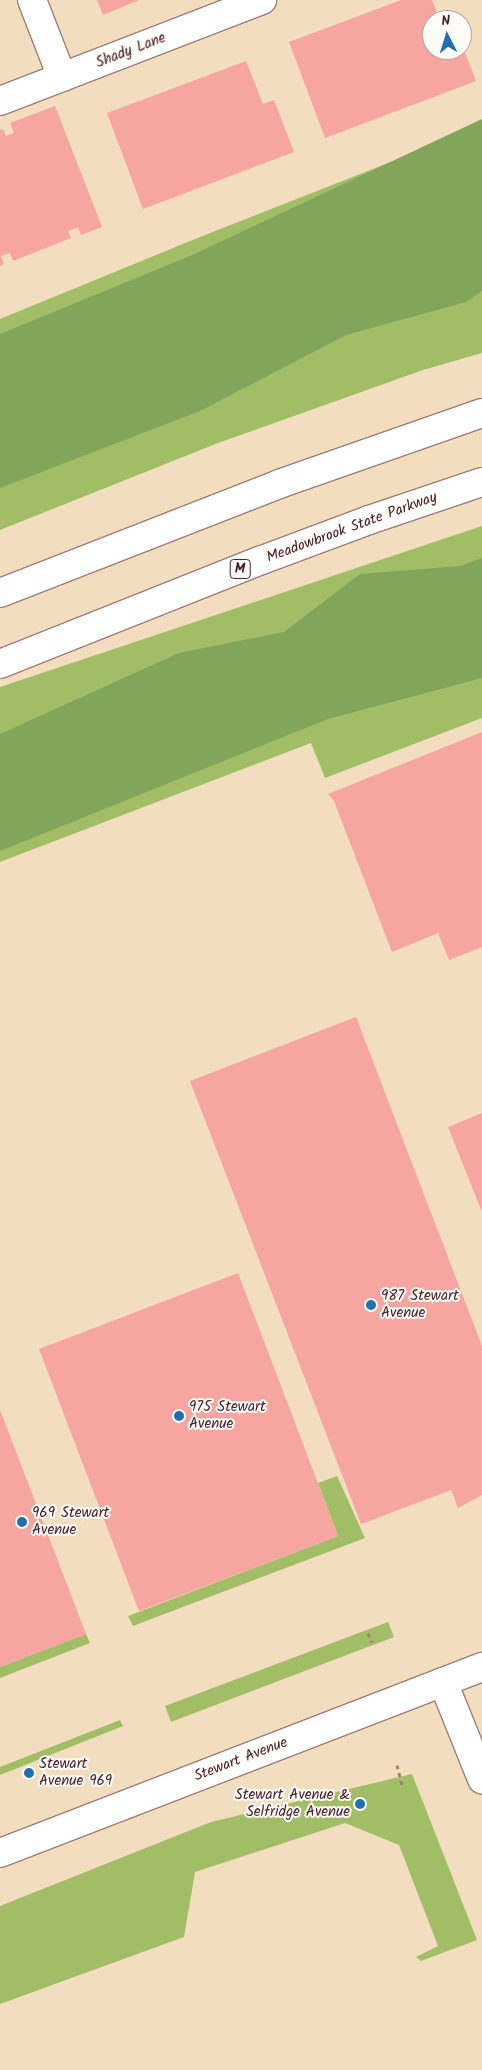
<!DOCTYPE html>
<style>
body{margin:0}
#map{position:relative;width:482px;height:2070px;overflow:hidden;background:#f2ddbf;font-family:Kalam,sans-serif}
div>[style]{position:absolute}
.green>*{inset:0;background:#a1be66}
.forest>*{inset:0;background:#80a55b}
.building>*{inset:0;background:#f6a5a0}
.path>*{height:3px;margin-top:-1.5px;transform-origin:0;background:repeating-linear-gradient(90deg,#9e7e75 0 4px,transparent 0 8px)}
.roads{filter:drop-shadow(1px 0 #9e7e75) drop-shadow(-1px 0 #9e7e75) drop-shadow(0 1px #9e7e75) drop-shadow(0 -1px #9e7e75)}
.minor>*{height:28px;margin:-14px;padding:0 14px;transform-origin:14px;border-radius:14px;background:#fff}
.tertiary>*{height:28px;margin:-14px;padding:0 14px;transform-origin:14px;border-radius:14px;background:#fff}
.secondary>*{height:28px;margin:-14px;padding:0 14px;transform-origin:14px;border-radius:14px;background:#fff}
.motorway>*{height:28px;margin:-14px;padding:0 14px;transform-origin:14px;border-radius:14px;background:#fff}
.dots>*{width:14px;height:14px;translate:-50% -50%;box-sizing:border-box;border:2px solid #fdfcf7;border-radius:50%}
span{translate:-50% -50%;white-space:nowrap;text-align:center;line-height:1.15;-webkit-text-stroke:4px #fdfcf7;paint-order:stroke}
.shield-label span{padding:1px 4px;background:#fdfcf7;border:1px solid;border-radius:4px;-webkit-text-stroke-width:0}
.shield-label{font-size:14px;color:#4a1f2b;font-weight:700}
.street-label{font-size:15px;color:#4a1f2b}
.poi-label{font-size:15px;color:#4a1f2b}
.left{translate:0 -50%;text-align:left}
.right{translate:-100% -50%;text-align:right}
.north{position:absolute;left:422px;top:10px;width:50px;height:50px;box-sizing:border-box;background:#fdfcf7;border:1px solid #b5a4a5;border-radius:50%;rotate:355deg;font-size:14px;font-weight:700;line-height:20px;text-align:center;color:#4a1f2b}
.north::after{content:'';display:block;margin:auto;width:18px;height:22px;background:#1f6fb2;clip-path:polygon(50% 0,100% 100%,50% 72%,0 100%)}
</style>
<div id="map">
<div class="green">
<i style="clip-path:polygon(482px 126px,482px 353px,423px 370px,218px 443px,0 530px,0 319px,195px 239px)"></i>
<i style="clip-path:polygon(482px 526px,482px 718px,325px 778px,311px 743px,0 862px,0 687px)"></i>
<i style="clip-path:polygon(337px 1476px,365px 1538px,133px 1626px,128px 1616px,338px 1536px,318px 1483px)"></i>
<i style="clip-path:polygon(388px 1622px,394px 1637px,171px 1722px,165px 1706px)"></i>
<i style="clip-path:polygon(86px 1634px,90px 1643px,0 1678px,0 1667px)"></i>
<i style="clip-path:polygon(120px 1720px,123px 1726px,0 1775px,0 1767px)"></i>
<i style="clip-path:polygon(412px 1774px,477px 1940px,421px 1961px,416px 1957px,438px 1946px,399px 1845px,345px 1823px,195px 1872px,184px 1937px,0 2004px,0 1906px,211px 1822px)"></i>
</div>
<div class="forest">
<i style="clip-path:polygon(482px 119px,482px 291px,466px 302px,346px 335px,200px 411px,0 488px,0 334px,190px 256px)"></i>
<i style="clip-path:polygon(482px 558px,482px 678px,328px 719px,0 851px,0 734px,179px 653px,284px 632px,360px 574px,461px 566px)"></i>
</div>
<div class="building">
<i style="clip-path:polygon(97px 0,139px 0,103px 15px)"></i>
<i style="clip-path:polygon(401px 0,432px 0,440px 20px,432px 20px,432px 50px,462px 50px,462px 45px,476px 81px,325px 138px,289px 42px)"></i>
<i style="clip-path:polygon(246px 61px,263px 104px,274px 100px,294px 152px,143px 209px,107px 113px)"></i>
<i style="clip-path:polygon(55px 106px,102px 227px,81px 235px,78px 227px,68px 231px,71px 238px,13px 261px,10px 253px,1px 256px,4px 264px,0 266px,0 130px,3px 129px,6px 136px,14px 133px,10px 123px)"></i>
<i style="clip-path:polygon(482px 732px,482px 947px,449px 960px,438px 933px,392px 952px,334px 801px,328px 794px)"></i>
<i style="clip-path:polygon(356px 1017px,482px 1346px,482px 1495px,458px 1508px,451px 1490px,361px 1524px,190px 1081px)"></i>
<i style="clip-path:polygon(482px 1113px,482px 1212px,448px 1127px)"></i>
<i style="clip-path:polygon(238px 1273px,338px 1536px,139px 1611px,39px 1349px)"></i>
<i style="clip-path:polygon(0 1410px,86px 1634px,0 1667px)"></i>
</div>
<div class="path">
<i style="left:368px;top:1633px;width:10px;rotate:66deg"></i>
<i style="left:397px;top:1765px;width:21px;rotate:76deg"></i>
</div>
<div class="roads">
<div class="minor">
<i style="left:32px;top:0;width:83px;rotate:68.7deg"></i>
<i style="left:0;top:101px;width:281px;rotate:-21.1deg"></i>
</div>
<div class="tertiary">
<i style="left:443px;top:1682px;width:105px;rotate:68.1deg"></i>
</div>
<div class="secondary">
<i style="left:0;top:1853px;width:517px;rotate:-21.1deg"></i>
</div>
<div class="motorway">
<i style="left:0;top:593px;width:300px;rotate:-21.3deg"></i>
<i style="left:279px;top:484px;width:215px;rotate:-19.3deg"></i>
<i style="left:0;top:664px;width:282px;rotate:-21.7deg"></i>
<i style="left:262px;top:560px;width:114px;rotate:-20.5deg"></i>
<i style="left:369px;top:520px;width:119px;rotate:-18.6deg"></i>
</div>
</div>
<div class="dots">
<i style="left:371px;top:1305px;background:#1f6fb2"></i>
<i style="left:179px;top:1416px;background:#1f6fb2"></i>
<i style="left:22px;top:1522px;background:#1f6fb2"></i>
<i style="left:29px;top:1773px;background:#1f6fb2"></i>
<i style="left:360px;top:1804px;background:#1f6fb2"></i>
</div>
<div class="shield-label">
<span style="left:240px;top:569px">M</span>
</div>
<div class="street-label">
<span style="left:131px;top:51px;rotate:-21deg">Shady Lane</span>
<span style="left:352px;top:528px;rotate:-20deg">Meadowbrook State Parkway</span>
<span style="left:241px;top:1760px;rotate:-21deg">Stewart Avenue</span>
</div>
<div class="poi-label">
<span class="left" style="left:381px;top:1305px">987 Stewart<br>Avenue</span>
<span class="left" style="left:189px;top:1416px">975 Stewart<br>Avenue</span>
<span class="left" style="left:32px;top:1522px">969 Stewart<br>Avenue</span>
<span class="left" style="left:39px;top:1773px">Stewart<br>Avenue 969</span>
<span class="right" style="left:350px;top:1804px">Stewart Avenue &amp;<br>Selfridge Avenue</span>
</div>
<div class="north">N</div>
</div>
